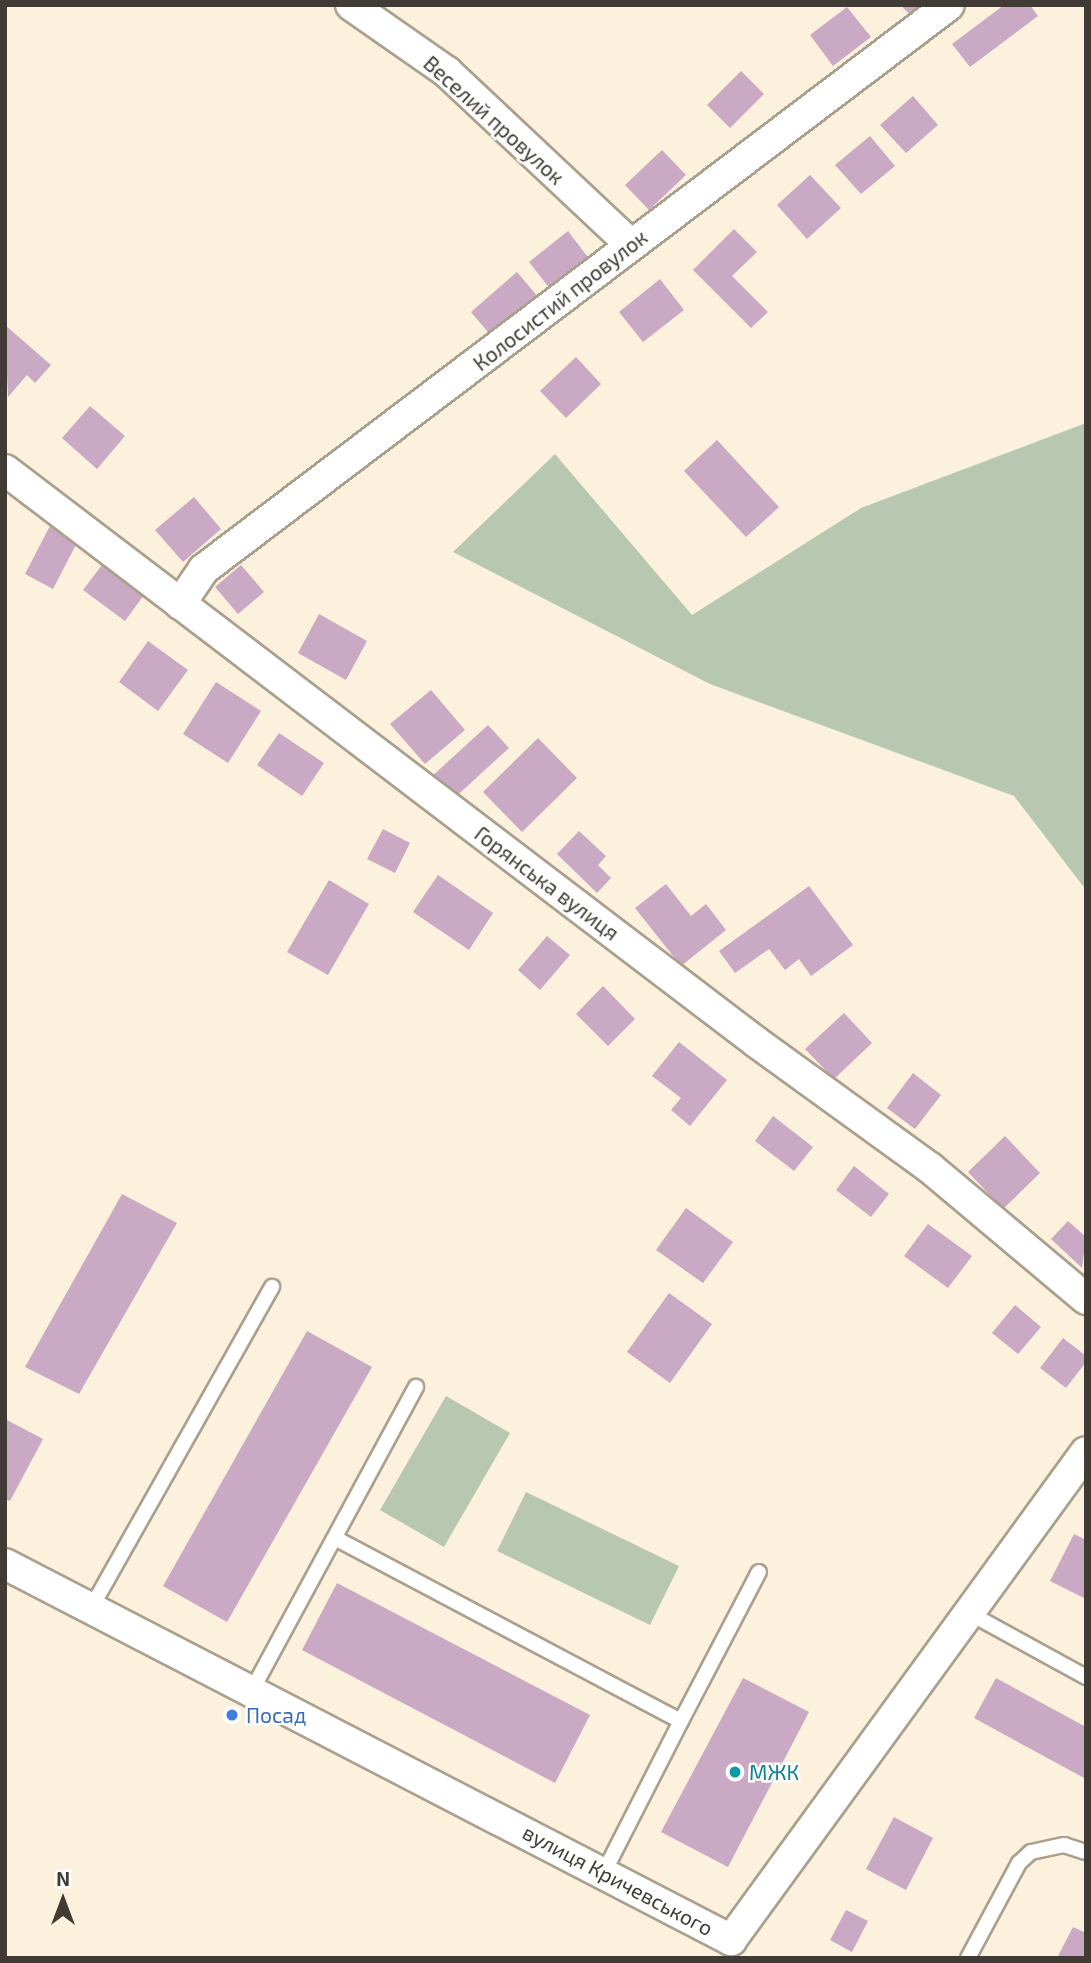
<!DOCTYPE html>
<meta charset="utf-8">
<style>
body{margin:0}
#map{position:relative;width:1091px;height:1963px;overflow:hidden;background:#fbf1dd;font-family:"Exo 2",sans-serif}
div>[style]{position:absolute}
.green>*{inset:0;background:#b8c8b0}
.building>*{inset:0;background:#c9a9c3}
.roads{filter:drop-shadow(2px 0 #aaa08e) drop-shadow(-2px 0 #aaa08e) drop-shadow(0 2px #aaa08e) drop-shadow(0 -2px #aaa08e)}
.service>*{height:14px;margin:-7px;padding:0 7px;transform-origin:7px;border-radius:7px;background:#fff}
.minor>*{height:30px;margin:-15px;padding:0 15px;transform-origin:15px;border-radius:15px;background:#fff}
.dots>*{width:19px;height:19px;translate:-50% -50%;box-sizing:border-box;border:4px solid #fff;border-radius:50%}
span{translate:-50% -50%;white-space:nowrap;text-align:center;line-height:1.15;-webkit-text-stroke:5px #fff;paint-order:stroke}
.street-label{font-size:21px;color:#403b34}
.shop-label{font-size:21px;color:#366cbe}
.left{translate:0 -50%;text-align:left}
.culture-label{font-size:21px;color:#0d838f}
.frame{position:absolute;inset:0;border:7px solid #403b34;pointer-events:none}
.north{position:absolute;left:28px;top:1865px;width:70px;height:70px;-webkit-text-stroke:5px #fff;paint-order:stroke;rotate:0deg;font-size:19px;font-weight:700;line-height:28px;text-align:center;color:#403b34}
.north::after{content:'';display:block;margin:auto;width:24px;height:32px;background:#403b34;clip-path:polygon(50% 0,100% 100%,50% 72%,0 100%)}
</style>
<div id="map">
<div class="green">
<i style="clip-path:polygon(1086px 423px,1086px 890px,1014px 796px,710px 684px,453px 552px,555px 454px,692px 615px,861px 508px)"></i>
<i style="clip-path:polygon(446px 1396px,510px 1433px,444px 1547px,380px 1510px)"></i>
<i style="clip-path:polygon(526px 1492px,679px 1566px,650px 1625px,497px 1551px)"></i>
</div>
<div class="building">
<i style="clip-path:polygon(900px 5px,927px 5px,915px 19px)"></i>
<i style="clip-path:polygon(1004px 5px,1030px 5px,1038px 16px,970px 67px,952px 44px)"></i>
<i style="clip-path:polygon(847px 7px,871px 37px,833px 66px,810px 35px)"></i>
<i style="clip-path:polygon(741px 71px,764px 94px,730px 128px,707px 105px)"></i>
<i style="clip-path:polygon(913px 96px,938px 125px,906px 153px,880px 125px)"></i>
<i style="clip-path:polygon(870px 136px,895px 166px,861px 194px,835px 165px)"></i>
<i style="clip-path:polygon(662px 150px,686px 175px,649px 210px,625px 185px)"></i>
<i style="clip-path:polygon(810px 175px,841px 208px,807px 239px,777px 205px)"></i>
<i style="clip-path:polygon(734px 229px,757px 252px,732px 276px,768px 312px,751px 328px,693px 270px)"></i>
<i style="clip-path:polygon(568px 231px,590px 260px,551px 290px,529px 262px)"></i>
<i style="clip-path:polygon(517px 272px,539px 298px,493px 338px,471px 312px)"></i>
<i style="clip-path:polygon(660px 279px,684px 310px,643px 342px,619px 312px)"></i>
<i style="clip-path:polygon(5px 325px,51px 365px,35px 383px,27px 375px,8px 397px)"></i>
<i style="clip-path:polygon(576px 357px,601px 384px,566px 418px,540px 391px)"></i>
<i style="clip-path:polygon(90px 406px,125px 436px,97px 469px,62px 438px)"></i>
<i style="clip-path:polygon(717px 440px,779px 507px,746px 537px,684px 471px)"></i>
<i style="clip-path:polygon(194px 497px,221px 529px,183px 562px,155px 530px)"></i>
<i style="clip-path:polygon(52px 522px,80px 537px,53px 589px,25px 574px)"></i>
<i style="clip-path:polygon(102px 565px,144px 595px,125px 621px,83px 590px)"></i>
<i style="clip-path:polygon(241px 565px,264px 592px,238px 614px,215px 587px)"></i>
<i style="clip-path:polygon(319px 614px,367px 641px,346px 680px,298px 653px)"></i>
<i style="clip-path:polygon(148px 641px,188px 670px,158px 711px,119px 682px)"></i>
<i style="clip-path:polygon(216px 682px,261px 711px,228px 763px,183px 734px)"></i>
<i style="clip-path:polygon(431px 690px,465px 730px,425px 764px,390px 724px)"></i>
<i style="clip-path:polygon(488px 725px,509px 748px,451px 801px,430px 778px)"></i>
<i style="clip-path:polygon(279px 733px,324px 763px,302px 796px,257px 765px)"></i>
<i style="clip-path:polygon(538px 738px,577px 778px,522px 832px,483px 792px)"></i>
<i style="clip-path:polygon(383px 829px,410px 843px,395px 873px,367px 859px)"></i>
<i style="clip-path:polygon(579px 831px,606px 856px,598px 865px,611px 878px,597px 893px,557px 854px)"></i>
<i style="clip-path:polygon(438px 875px,493px 913px,469px 950px,413px 912px)"></i>
<i style="clip-path:polygon(329px 880px,369px 904px,328px 975px,287px 952px)"></i>
<i style="clip-path:polygon(666px 884px,691px 916px,706px 904px,726px 930px,681px 966px,635px 908px)"></i>
<i style="clip-path:polygon(809px 886px,853px 945px,811px 976px,799px 959px,785px 970px,769px 949px,735px 973px,719px 951px)"></i>
<i style="clip-path:polygon(547px 936px,570px 955px,540px 990px,518px 970px)"></i>
<i style="clip-path:polygon(603px 986px,635px 1019px,608px 1046px,576px 1014px)"></i>
<i style="clip-path:polygon(844px 1013px,872px 1043px,834px 1079px,805px 1049px)"></i>
<i style="clip-path:polygon(679px 1042px,727px 1080px,690px 1126px,671px 1110px,681px 1098px,652px 1076px)"></i>
<i style="clip-path:polygon(913px 1073px,941px 1095px,915px 1129px,887px 1108px)"></i>
<i style="clip-path:polygon(773px 1116px,813px 1147px,794px 1171px,755px 1141px)"></i>
<i style="clip-path:polygon(1005px 1136px,1040px 1173px,1003px 1209px,968px 1172px)"></i>
<i style="clip-path:polygon(854px 1166px,889px 1194px,871px 1217px,836px 1190px)"></i>
<i style="clip-path:polygon(122px 1194px,177px 1223px,79px 1394px,25px 1367px)"></i>
<i style="clip-path:polygon(686px 1208px,733px 1242px,703px 1283px,656px 1250px)"></i>
<i style="clip-path:polygon(1068px 1221px,1086px 1237px,1082px 1268px,1051px 1239px)"></i>
<i style="clip-path:polygon(928px 1224px,972px 1256px,948px 1288px,904px 1256px)"></i>
<i style="clip-path:polygon(669px 1293px,712px 1324px,670px 1383px,627px 1352px)"></i>
<i style="clip-path:polygon(1015px 1305px,1041px 1327px,1018px 1354px,992px 1333px)"></i>
<i style="clip-path:polygon(307px 1331px,372px 1367px,227px 1622px,163px 1586px)"></i>
<i style="clip-path:polygon(1063px 1338px,1086px 1356px,1086px 1362px,1066px 1388px,1040px 1368px)"></i>
<i style="clip-path:polygon(5px 1419px,43px 1439px,10px 1501px,5px 1499px)"></i>
<i style="clip-path:polygon(1074px 1534px,1086px 1540px,1086px 1599px,1050px 1581px)"></i>
<i style="clip-path:polygon(337px 1583px,590px 1715px,555px 1783px,302px 1650px)"></i>
<i style="clip-path:polygon(743px 1678px,809px 1712px,728px 1867px,661px 1832px)"></i>
<i style="clip-path:polygon(996px 1678px,1086px 1727px,1086px 1779px,974px 1718px)"></i>
<i style="clip-path:polygon(894px 1817px,933px 1838px,906px 1890px,866px 1869px)"></i>
<i style="clip-path:polygon(846px 1910px,868px 1921px,852px 1952px,830px 1940px)"></i>
<i style="clip-path:polygon(1073px 1927px,1086px 1933px,1086px 1958px,1057px 1958px)"></i>
</div>
<div class="roads">
<div class="service">
<i style="left:335px;top:1538px;width:391px;rotate:27.9deg"></i>
<i style="left:681px;top:1721px;width:169px;rotate:117deg"></i>
<i style="left:90px;top:1610px;width:371px;rotate:-60.6deg"></i>
<i style="left:971px;top:1614px;width:131px;rotate:28.7deg"></i>
<i style="left:251px;top:1692px;width:347px;rotate:-61.6deg"></i>
<i style="left:681px;top:1721px;width:168px;rotate:-62.4deg"></i>
<i style="left:968px;top:1958px;width:108px;rotate:-61.8deg"></i>
<i style="left:1019px;top:1863px;width:16px;rotate:-43deg"></i>
<i style="left:1031px;top:1852px;width:34px;rotate:-12deg"></i>
<i style="left:1064px;top:1845px;width:23px;rotate:18deg"></i>
</div>
<div class="minor">
<i style="left:351px;top:5px;width:117px;rotate:34.9deg"></i>
<i style="left:447px;top:72px;width:251px;rotate:43.2deg"></i>
<i style="left:5px;top:470px;width:944px;rotate:37.29deg"></i>
<i style="left:756px;top:1042px;width:215px;rotate:35.9deg"></i>
<i style="left:930px;top:1168px;width:204px;rotate:40deg"></i>
<i style="left:180px;top:604px;width:42px;rotate:-55.6deg"></i>
<i style="left:204px;top:569px;width:934px;rotate:-37.13deg"></i>
<i style="left:5px;top:1564px;width:818px;rotate:27.38deg"></i>
<i style="left:731px;top:1940px;width:603px;rotate:-53.97deg"></i>
</div>
</div>
<div class="dots">
<i style="left:232px;top:1715px;background:#3f7fe0"></i>
<i style="left:735px;top:1772px;background:#0f9aa8"></i>
</div>
<div class="street-label">
<span style="left:494px;top:120px;rotate:42deg">Веселий провулок</span>
<span style="left:560px;top:300px;rotate:-38deg">Колосистий провулок</span>
<span style="left:547px;top:883px;rotate:37deg">Горянська вулиця</span>
<span style="left:618px;top:1880px;rotate:28deg">вулиця Кричевського</span>
</div>
<div class="shop-label">
<span class="left" style="left:246px;top:1715px">Посад</span>
</div>
<div class="culture-label">
<span class="left" style="left:749px;top:1772px">МЖК</span>
</div>
<div class="frame"></div>
<div class="north">N</div>
</div>
